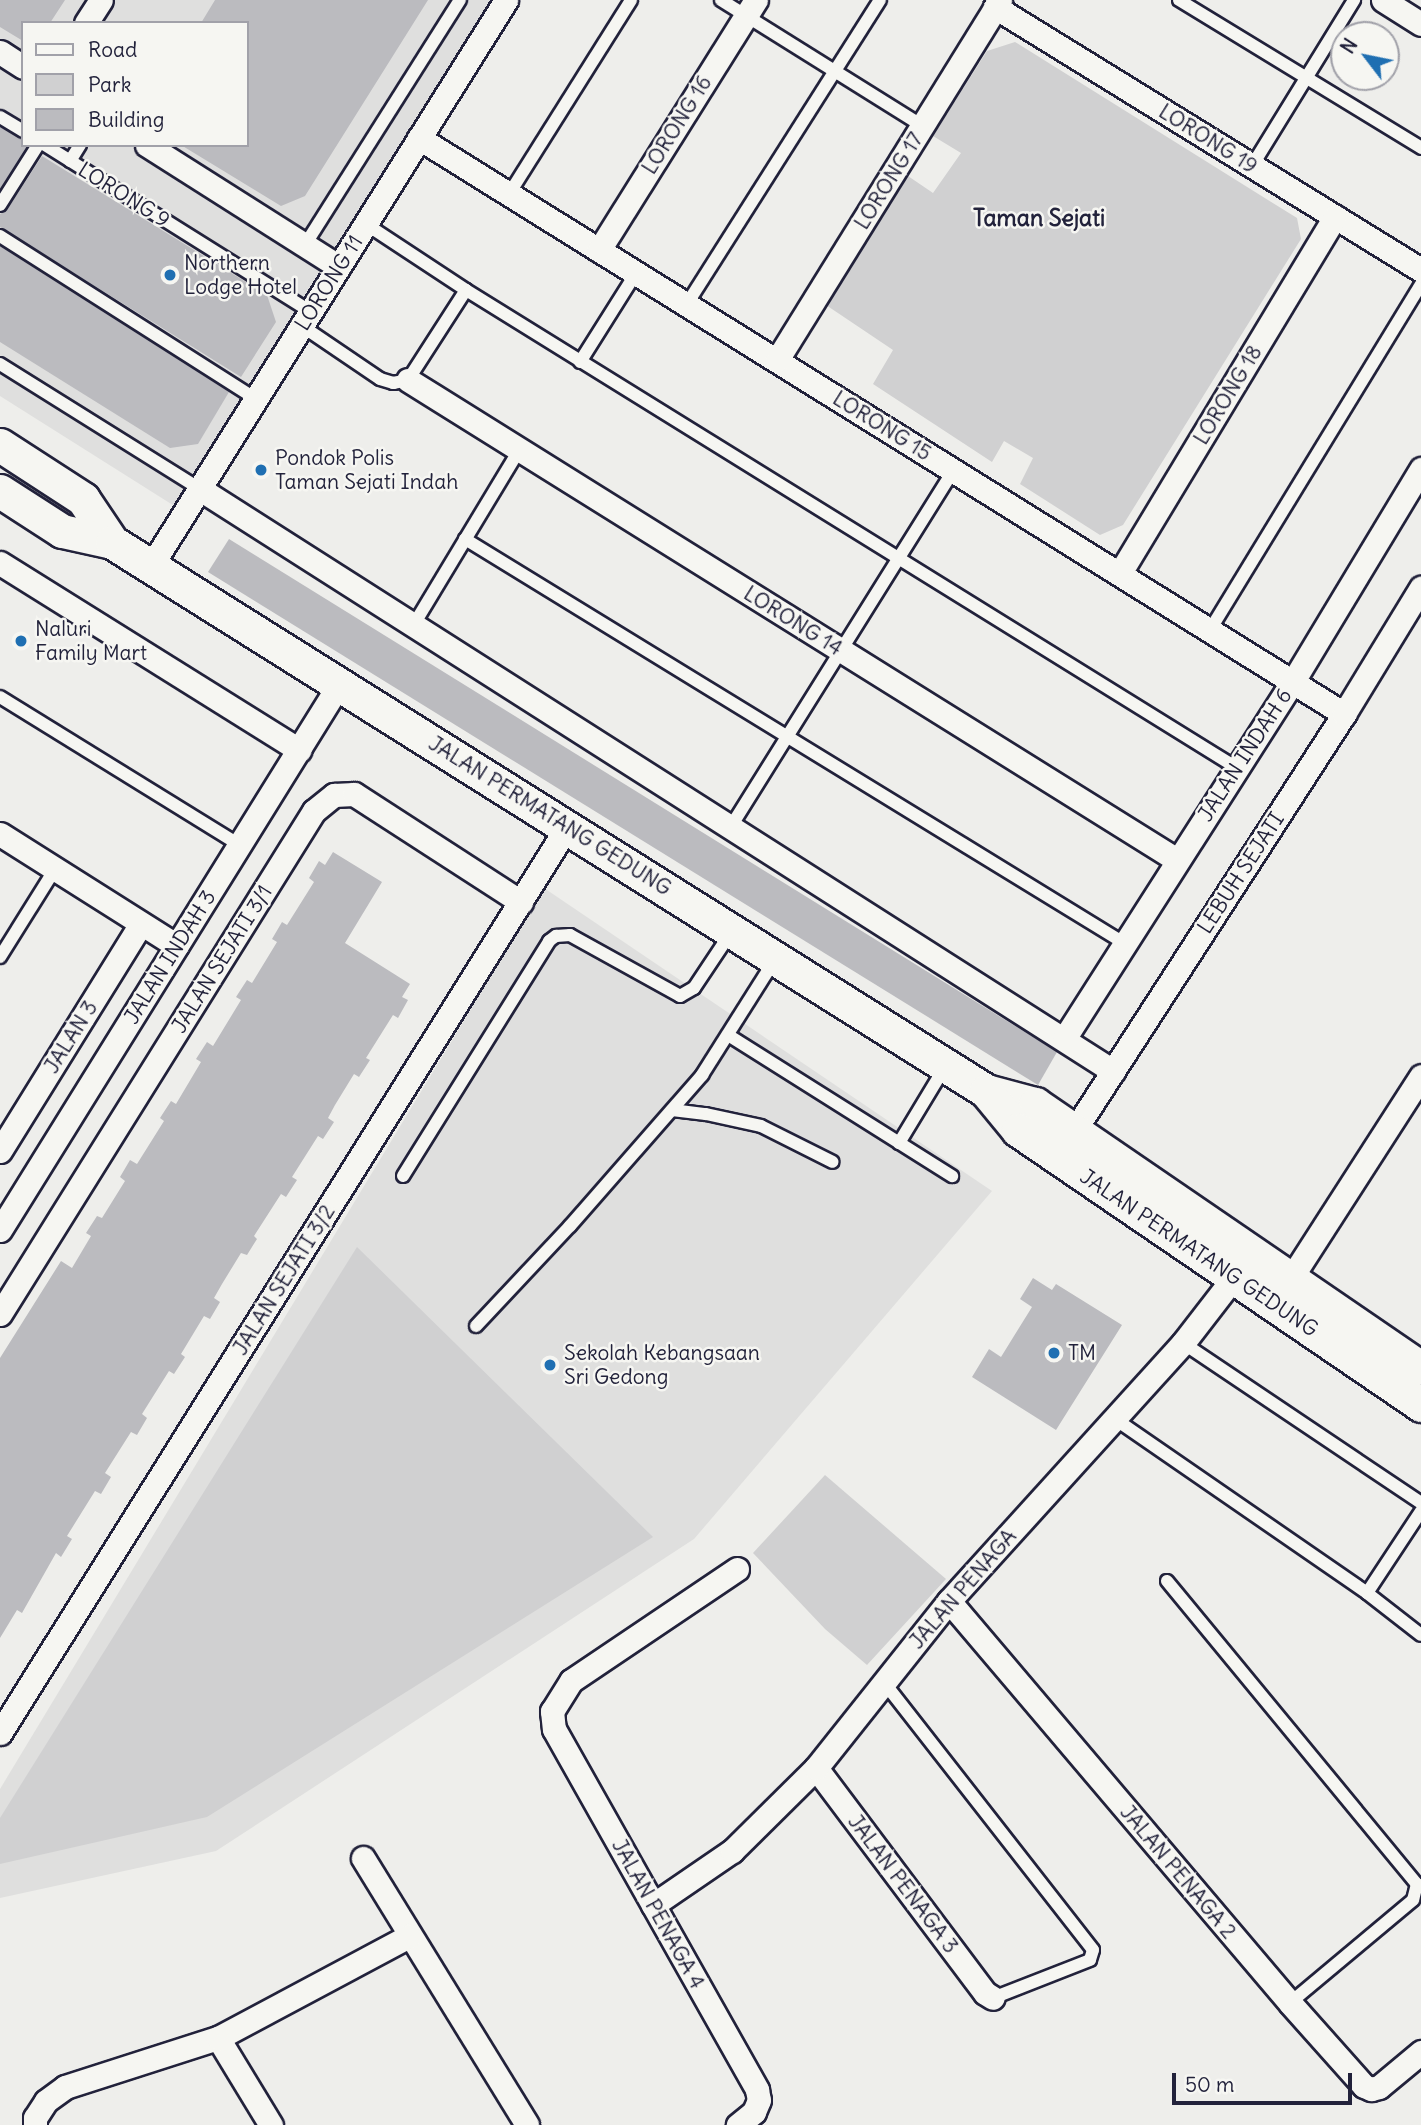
<!DOCTYPE html>
<style>
body{margin:0}
#map{position:relative;width:1421px;height:2125px;overflow:hidden;background:#eeeeeb;font-family:Delius,sans-serif}
div>[style]{position:absolute}
.built>*{inset:0;background:#dfdfde}
.green>*{inset:0;background:#d0d0d1}
.building>*{inset:0;background:#bbbbbf}
.roads{filter:drop-shadow(2px 0 #22223b) drop-shadow(-2px 0 #22223b) drop-shadow(0 2px #22223b) drop-shadow(0 -2px #22223b)}
.service>*{height:12px;margin:-6px;padding:0 6px;transform-origin:6px;border-radius:6px;background:#f6f6f2}
.minor>*{height:23px;margin:-11.5px;padding:0 11.5px;transform-origin:11.5px;border-radius:11.5px;background:#f6f6f2}
.secondary>*{height:33px;margin:-16.5px;padding:0 16.5px;transform-origin:16.5px;border-radius:16.5px;background:#f6f6f2}
.dots>*{width:19px;height:19px;translate:-50% -50%;box-sizing:border-box;border:4px solid #f6f6f2;border-radius:50%}
span{translate:-50% -50%;white-space:nowrap;text-align:center;line-height:1.15;-webkit-text-stroke:5px #f6f6f2;paint-order:stroke}
.street-label{font-size:21px;color:#22223b}
.poi-label{font-size:21px;color:#22223b}
.left{translate:0 -50%;text-align:left}
.neighbourhood-label{font-size:23px;color:#22223b;font-weight:700}
.legend{position:absolute;left:21px;top:21px;width:228px;height:126px;box-sizing:border-box;background:#f6f6f2;border:2px solid #a1a1a9;margin:0;padding:9px 12px;list-style:none;font-size:21px;color:#22223b}
.legend li{display:flex;align-items:center;gap:14px;height:35px}
.legend b{width:35px;border:2px solid #a1a1a9}
.north{position:absolute;left:1330px;top:21px;width:70px;height:70px;box-sizing:border-box;background:#f6f6f2;border:2px solid #a1a1a9;border-radius:50%;rotate:302deg;font-size:19px;font-weight:700;line-height:28px;text-align:center;color:#22223b}
.north::after{content:'';display:block;margin:auto;width:24px;height:32px;background:#1f6fb2;clip-path:polygon(50% 0,100% 100%,50% 72%,0 100%)}
.scale{position:absolute;left:1172px;top:2073px;width:180px;height:32px;box-sizing:border-box;border:4px solid #22223b;border-top:0;padding-left:9px;font-size:21px;line-height:24px;white-space:nowrap;color:#22223b;-webkit-text-stroke:5px #f6f6f2;paint-order:stroke}
</style>
<div id="map">
<div class="built">
<i style="clip-path:polygon(evenodd,0 0,494px 0,176px 507px,0 396px,0 0,23px 23px,247px 23px,247px 145px,23px 145px,23px 23px)"></i>
<i style="clip-path:polygon(544px 888px,992px 1191px,694px 1539px,216px 1851px,0 1898px,0 1789px)"></i>
</div>
<div class="green">
<i style="clip-path:polygon(1015px 42px,1297px 218px,1301px 239px,1123px 525px,1100px 535px,1020px 484px,1033px 458px,1004px 441px,992px 462px,873px 384px,893px 350px,826px 305px,908px 176px,933px 193px,961px 153px,933px 136px,987px 51px)"></i>
<i style="clip-path:polygon(357px 1247px,653px 1537px,207px 1817px,0 1864px,0 1818px)"></i>
<i style="clip-path:polygon(825px 1475px,946px 1579px,867px 1665px,825px 1629px,753px 1553px)"></i>
</div>
<div class="building">
<i style="clip-path:polygon(0 0,65px 0,50px 23px,23px 23px,23px 41px,0 27px)"></i>
<i style="clip-path:polygon(215px 0,428px 0,305px 196px,281px 206px,181px 145px,247px 145px,247px 23px,201px 23px)"></i>
<i style="clip-path:polygon(0 127px,23px 140px,23px 145px,27px 146px,0 189px)"></i>
<i style="clip-path:polygon(42px 156px,267px 295px,276px 322px,241px 377px,0 227px,0 214px,7px 210px)"></i>
<i style="clip-path:polygon(0 246px,229px 392px,198px 444px,170px 448px,0 342px)"></i>
<i style="clip-path:polygon(229px 539px,1057px 1052px,1038px 1085px,208px 572px)"></i>
<i style="clip-path:polygon(333px 852px,382px 882px,345px 943px,410px 984px,402px 997px,408px 1000px,398px 1018px,393px 1015px,366px 1058px,370px 1060px,359px 1077px,354px 1074px,335px 1105px,328px 1118px,334px 1122px,323px 1139px,318px 1136px,292px 1177px,297px 1180px,286px 1197px,281px 1194px,254px 1236px,257px 1239px,247px 1255px,241px 1253px,222px 1284px,214px 1298px,220px 1302px,210px 1319px,204px 1316px,181px 1354px,185px 1357px,174px 1374px,169px 1371px,142px 1414px,147px 1418px,137px 1435px,131px 1432px,105px 1473px,111px 1477px,101px 1494px,95px 1491px,67px 1536px,72px 1539px,61px 1557px,56px 1553px,22px 1613px,17px 1610px,0 1638px,0 1358px,61px 1261px,72px 1268px,91px 1236px,86px 1233px,97px 1216px,102px 1218px,125px 1181px,120px 1177px,130px 1160px,137px 1164px,164px 1121px,160px 1118px,171px 1101px,176px 1104px,201px 1062px,196px 1059px,207px 1042px,213px 1046px,241px 1000px,236px 997px,247px 980px,252px 983px,277px 942px,272px 939px,282px 922px,287px 925px,314px 882px,309px 878px,319px 861px,325px 865px)"></i>
<i style="clip-path:polygon(1033px 1278px,1052px 1290px,1056px 1284px,1122px 1325px,1056px 1430px,972px 1377px,989px 1349px,1001px 1357px,1032px 1307px,1020px 1299px)"></i>
</div>
<div class="roads">
<div class="service">
<i style="left:721px;top:0;width:238px;rotate:32deg"></i>
<i style="left:1179px;top:0;width:284px;rotate:31.4deg"></i>
<i style="left:0;top:117px;width:27px;rotate:31deg"></i>
<i style="left:45px;top:145px;width:314px;rotate:32.1deg"></i>
<i style="left:70px;top:161px;width:19px;rotate:-58deg"></i>
<i style="left:1252px;top:166px;width:195px;rotate:-58.4deg"></i>
<i style="left:509px;top:194px;width:229px;rotate:-57.8deg"></i>
<i style="left:0;top:205px;width:71px;rotate:-57.7deg"></i>
<i style="left:0;top:236px;width:303px;rotate:32.5deg"></i>
<i style="left:305px;top:245px;width:290px;rotate:-57.7deg"></i>
<i style="left:466px;top:290px;width:907px;rotate:31.8deg"></i>
<i style="left:687px;top:304px;width:360px;rotate:-57.6deg"></i>
<i style="left:302px;top:326px;width:94px;rotate:34.2deg"></i>
<i style="left:380px;top:379px;width:14px;rotate:17deg"></i>
<i style="left:393px;top:383px;width:15px;rotate:-11deg"></i>
<i style="left:408px;top:380px;width:107px;rotate:-57.2deg"></i>
<i style="left:466px;top:290px;width:120px;rotate:-146.6deg"></i>
<i style="left:580px;top:362px;width:105px;rotate:-57.8deg"></i>
<i style="left:0;top:364px;width:236px;rotate:32deg"></i>
<i style="left:465px;top:539px;width:773px;rotate:31.51deg"></i>
<i style="left:413px;top:626px;width:205px;rotate:-58.9deg"></i>
<i style="left:1210px;top:630px;width:405px;rotate:-58.6deg"></i>
<i style="left:0;top:697px;width:282px;rotate:31.7deg"></i>
<i style="left:730px;top:828px;width:422px;rotate:-58deg"></i>
<i style="left:0;top:957px;width:104px;rotate:-58deg"></i>
<i style="left:728px;top:1035px;width:265px;rotate:32.2deg"></i>
<i style="left:672px;top:1110px;width:34px;rotate:7deg"></i>
<i style="left:706px;top:1114px;width:56px;rotate:12.3deg"></i>
<i style="left:761px;top:1126px;width:80px;rotate:26.6deg"></i>
<i style="left:899px;top:1143px;width:91px;rotate:-58.9deg"></i>
<i style="left:403px;top:1176px;width:277px;rotate:-58.1deg"></i>
<i style="left:549px;top:941px;width:9px;rotate:-36deg"></i>
<i style="left:556px;top:936px;width:14px;rotate:-4deg"></i>
<i style="left:570px;top:935px;width:126px;rotate:29deg"></i>
<i style="left:680px;top:996px;width:16px;rotate:-30deg"></i>
<i style="left:694px;top:988px;width:65px;rotate:-56.3deg"></i>
<i style="left:476px;top:1326px;width:137px;rotate:-46.8deg"></i>
<i style="left:570px;top:1226px;width:201px;rotate:-48.8deg"></i>
<i style="left:702px;top:1075px;width:138px;rotate:-57.7deg"></i>
<i style="left:1183px;top:1343px;width:287px;rotate:33.9deg"></i>
<i style="left:1115px;top:1419px;width:306px;rotate:34.6deg"></i>
<i style="left:1367px;top:1593px;width:68px;rotate:37.9deg"></i>
<i style="left:1167px;top:1581px;width:393px;rotate:50.5deg"></i>
<i style="left:1417px;top:1884px;width:16px;rotate:104deg"></i>
<i style="left:1413px;top:1900px;width:160px;rotate:140.1deg"></i>
<i style="left:1367px;top:1593px;width:98px;rotate:-56.6deg"></i>
<i style="left:883px;top:1681px;width:341px;rotate:52deg"></i>
<i style="left:1093px;top:1950px;width:10px;rotate:107deg"></i>
<i style="left:1090px;top:1960px;width:104px;rotate:158.6deg"></i>
</div>
<div class="minor">
<i style="left:1383px;top:0;width:45px;rotate:32.3deg"></i>
<i style="left:995px;top:7px;width:501px;rotate:31.69deg"></i>
<i style="left:86px;top:23px;width:27px;rotate:-57deg"></i>
<i style="left:0;top:52px;width:27px;rotate:33deg"></i>
<i style="left:419px;top:138px;width:1090px;rotate:31.91deg"></i>
<i style="left:147px;top:145px;width:227px;rotate:32.4deg"></i>
<i style="left:599px;top:250px;width:295px;rotate:-57.9deg"></i>
<i style="left:777px;top:360px;width:423px;rotate:-58.2deg"></i>
<i style="left:408px;top:380px;width:907px;rotate:31.97deg"></i>
<i style="left:200px;top:489px;width:1083px;rotate:32.52deg"></i>
<i style="left:0;top:563px;width:353px;rotate:32deg"></i>
<i style="left:151px;top:566px;width:668px;rotate:-57.9deg"></i>
<i style="left:1120px;top:573px;width:416px;rotate:-58.9deg"></i>
<i style="left:0;top:834px;width:209px;rotate:32.3deg"></i>
<i style="left:1064px;top:1039px;width:423px;rotate:-57.4deg"></i>
<i style="left:1292px;top:683px;width:250px;rotate:-58.9deg"></i>
<i style="left:1067px;top:1142px;width:510px;rotate:-57.09deg"></i>
<i style="left:1344px;top:714px;width:148px;rotate:-58.6deg"></i>
<i style="left:0;top:1151px;width:267px;rotate:-58.2deg"></i>
<i style="left:0;top:1230px;width:644px;rotate:-58.14deg"></i>
<i style="left:1291px;top:1278px;width:240px;rotate:-57.2deg"></i>
<i style="left:0;top:1314px;width:593px;rotate:-58.03deg"></i>
<i style="left:314px;top:811px;width:26px;rotate:-39deg"></i>
<i style="left:334px;top:795px;width:20px;rotate:-3deg"></i>
<i style="left:354px;top:794px;width:199px;rotate:32.9deg"></i>
<i style="left:737px;top:1569px;width:200px;rotate:146deg"></i>
<i style="left:571px;top:1681px;width:36px;rotate:122deg"></i>
<i style="left:552px;top:1711px;width:18px;rotate:84deg"></i>
<i style="left:554px;top:1729px;width:414px;rotate:60.6deg"></i>
<i style="left:757px;top:2090px;width:10px;rotate:79deg"></i>
<i style="left:759px;top:2100px;width:13px;rotate:113deg"></i>
<i style="left:754px;top:2112px;width:21px;rotate:141deg"></i>
<i style="left:949px;top:1601px;width:527px;rotate:49.69deg"></i>
<i style="left:1290px;top:2003px;width:111px;rotate:48.3deg"></i>
<i style="left:1364px;top:2086px;width:8px;rotate:23deg"></i>
<i style="left:1371px;top:2089px;width:8px;rotate:-14deg"></i>
<i style="left:1379px;top:2087px;width:55px;rotate:-39.8deg"></i>
<i style="left:0;top:1733px;width:1069px;rotate:-57.96deg"></i>
<i style="left:816px;top:1768px;width:281px;rotate:53.1deg"></i>
<i style="left:985px;top:1993px;width:9px;rotate:32deg"></i>
<i style="left:363px;top:1858px;width:313px;rotate:58.4deg"></i>
<i style="left:653px;top:1905px;width:96px;rotate:-34.4deg"></i>
<i style="left:732px;top:1851px;width:118px;rotate:-44.7deg"></i>
<i style="left:816px;top:1768px;width:213px;rotate:-51.5deg"></i>
<i style="left:949px;top:1601px;width:348px;rotate:-47.8deg"></i>
<i style="left:1183px;top:1343px;width:95px;rotate:-52.3deg"></i>
<i style="left:218px;top:2038px;width:102px;rotate:58.7deg"></i>
<i style="left:35px;top:2125px;width:7px;rotate:-90deg"></i>
<i style="left:35px;top:2118px;width:20px;rotate:-57deg"></i>
<i style="left:46px;top:2101px;width:24px;rotate:-36deg"></i>
<i style="left:65px;top:2087px;width:161px;rotate:-17.8deg"></i>
<i style="left:218px;top:2038px;width:217px;rotate:-28.1deg"></i>
</div>
<div class="secondary">
<i style="left:0;top:445px;width:99px;rotate:33deg"></i>
<i style="left:83px;top:499px;width:52px;rotate:56deg"></i>
<i style="left:0;top:491px;width:74px;rotate:32.8deg"></i>
<i style="left:62px;top:531px;width:51px;rotate:12.4deg"></i>
<i style="left:112px;top:542px;width:1032px;rotate:32.13deg"></i>
<i style="left:986px;top:1091px;width:51px;rotate:14.9deg"></i>
<i style="left:1035px;top:1104px;width:468px;rotate:34.4deg"></i>
<i style="left:986px;top:1091px;width:50px;rotate:50.6deg"></i>
<i style="left:1018px;top:1130px;width:488px;rotate:34.3deg"></i>
</div>
</div>
<div class="dots">
<i style="left:170px;top:275px;background:#1f6fb2"></i>
<i style="left:261px;top:470px;background:#1f6fb2"></i>
<i style="left:21px;top:641px;background:#1f6fb2"></i>
<i style="left:1054px;top:1353px;background:#1f6fb2"></i>
<i style="left:550px;top:1365px;background:#1f6fb2"></i>
</div>
<div class="street-label">
<span style="left:677px;top:125px;rotate:-58deg">LORONG 16</span>
<span style="left:1208px;top:139px;rotate:32deg">LORONG 19</span>
<span style="left:889px;top:181px;rotate:-58deg">LORONG 17</span>
<span style="left:124px;top:195px;rotate:32deg">LORONG 9</span>
<span style="left:329px;top:283px;rotate:-58deg">LORONG 11</span>
<span style="left:1228px;top:395px;rotate:-59deg">LORONG 18</span>
<span style="left:882px;top:426px;rotate:32deg">LORONG 15</span>
<span style="left:793px;top:621px;rotate:32deg">LORONG 14</span>
<span style="left:1245px;top:755px;rotate:-57deg">JALAN INDAH 6</span>
<span style="left:550px;top:816px;rotate:32deg">JALAN PERMATANG GEDUNG</span>
<span style="left:1241px;top:873px;rotate:-57deg">LEBUH SEJATI</span>
<span style="left:170px;top:957px;rotate:-58deg">JALAN INDAH 3</span>
<span style="left:222px;top:959px;rotate:-58deg">JALAN SEJATI 3/1</span>
<span style="left:71px;top:1037px;rotate:-58deg">JALAN 3</span>
<span style="left:1199px;top:1253px;rotate:34deg">JALAN PERMATANG GEDUNG</span>
<span style="left:284px;top:1280px;rotate:-58deg">JALAN SEJATI 3/2</span>
<span style="left:963px;top:1589px;rotate:-49deg">JALAN PENAGA</span>
<span style="left:1178px;top:1872px;rotate:50deg">JALAN PENAGA 2</span>
<span style="left:903px;top:1884px;rotate:53deg">JALAN PENAGA 3</span>
<span style="left:658px;top:1914px;rotate:61deg">JALAN PENAGA 4</span>
</div>
<div class="poi-label">
<span class="left" style="left:184px;top:275px">Northern<br>Lodge Hotel</span>
<span class="left" style="left:275px;top:470px">Pondok Polis<br>Taman Sejati Indah</span>
<span class="left" style="left:35px;top:641px">Naluri<br>Family Mart</span>
<span class="left" style="left:564px;top:1365px">Sekolah Kebangsaan<br>Sri Gedong</span>
<span class="left" style="left:1068px;top:1353px">TM</span>
</div>
<div class="neighbourhood-label">
<span style="left:1039px;top:218px">Taman Sejati</span>
</div>
<ul class="legend">
<li><b style="height:9px;background:#f6f6f2"></b>Road</li>
<li><b style="height:19px;background:#d0d0d1"></b>Park</li>
<li><b style="height:19px;background:#bbbbbf"></b>Building</li>
</ul>
<div class="north">N</div>
<div class="scale">50 m</div>
</div>
